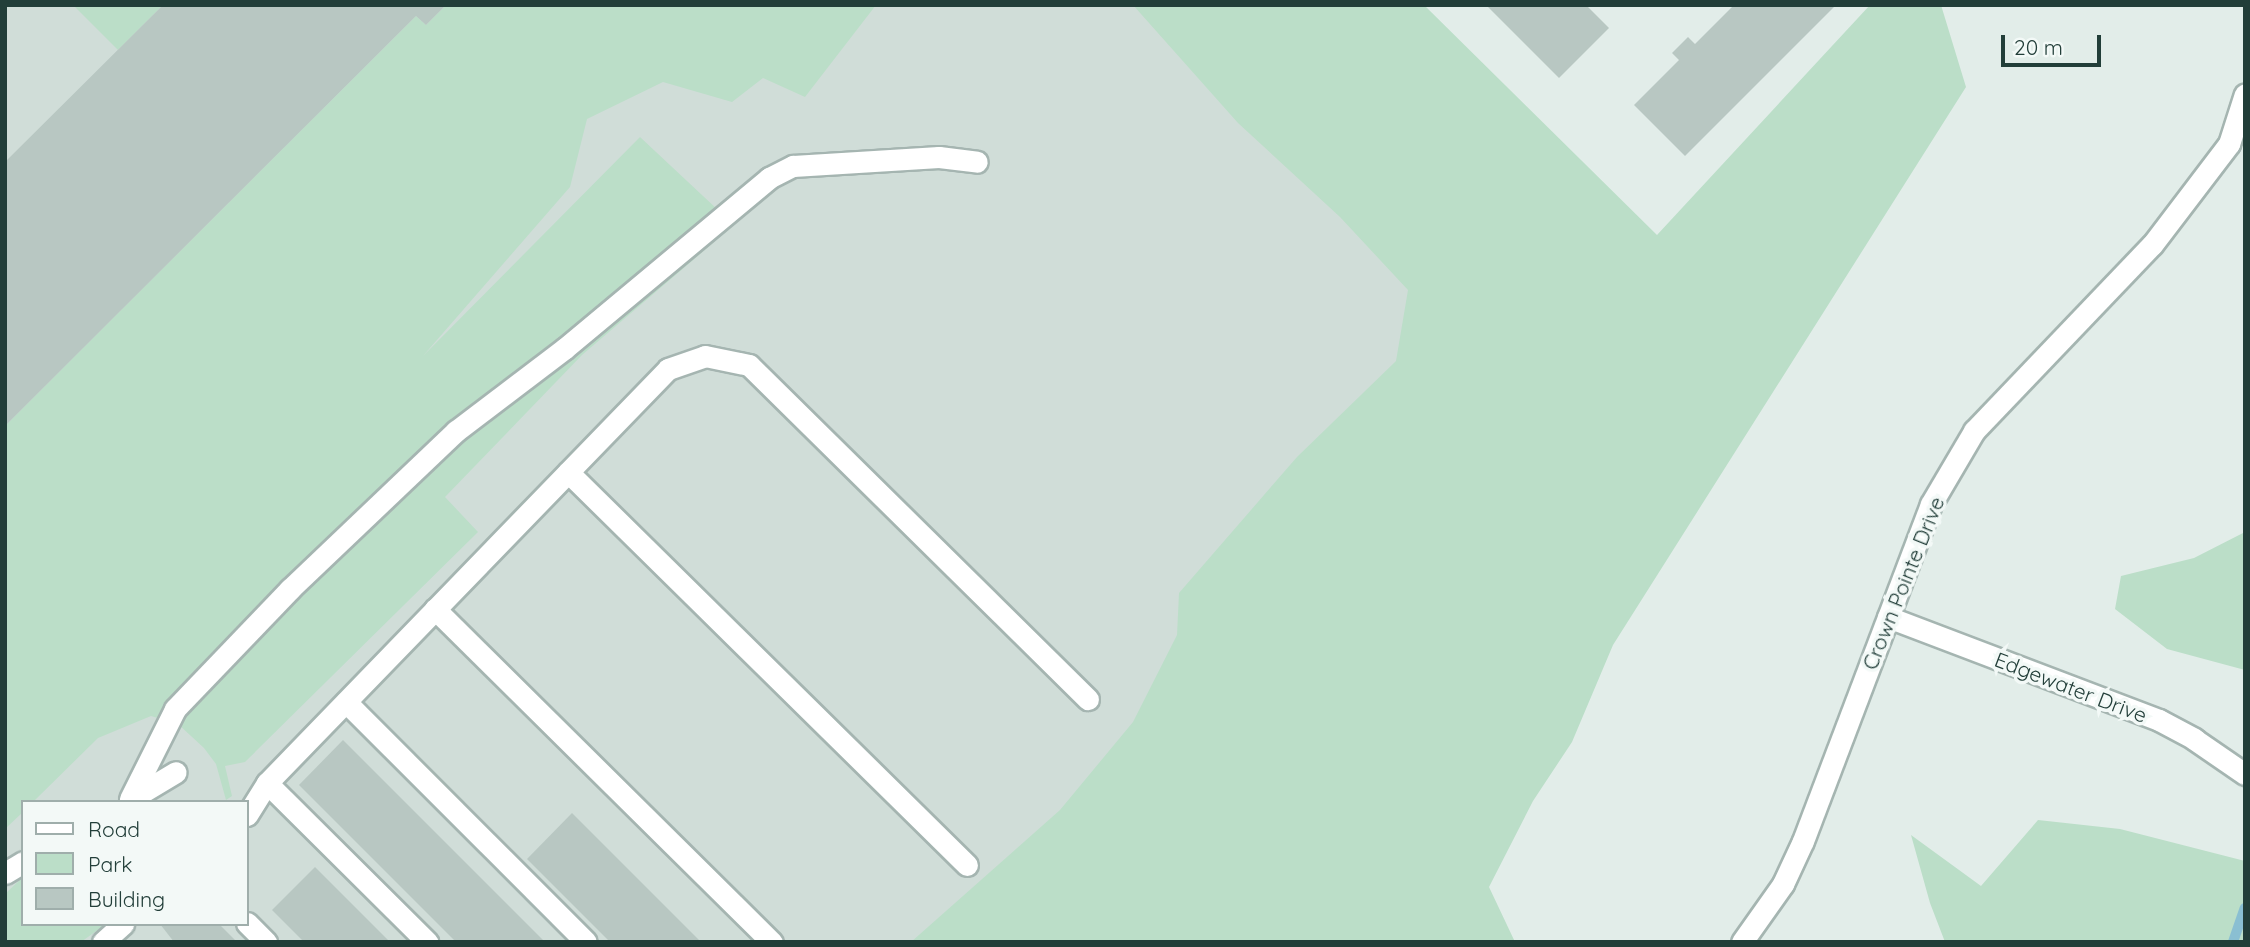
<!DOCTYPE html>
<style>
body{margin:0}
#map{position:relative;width:2250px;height:947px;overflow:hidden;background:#e2ede9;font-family:Quicksand,sans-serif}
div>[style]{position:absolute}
.built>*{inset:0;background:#d0ddd8}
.green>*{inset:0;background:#bbdec8}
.stream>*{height:10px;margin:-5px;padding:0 5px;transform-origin:5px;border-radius:5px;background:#8abfd2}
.building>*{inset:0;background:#b8c7c2}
.roads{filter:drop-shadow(2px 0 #a5b5b1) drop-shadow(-2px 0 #a5b5b1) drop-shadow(0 2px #a5b5b1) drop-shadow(0 -2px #a5b5b1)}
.minor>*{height:21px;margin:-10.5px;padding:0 10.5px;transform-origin:10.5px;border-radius:10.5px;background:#fff}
span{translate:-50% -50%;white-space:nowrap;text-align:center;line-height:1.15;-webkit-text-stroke:7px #f3f9f7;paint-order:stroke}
.street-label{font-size:21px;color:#223e39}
.frame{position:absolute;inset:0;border:7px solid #223e39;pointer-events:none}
.legend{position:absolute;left:21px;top:800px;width:228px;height:126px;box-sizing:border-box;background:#f3f9f7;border:2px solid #9faeab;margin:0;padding:9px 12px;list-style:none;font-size:21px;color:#223e39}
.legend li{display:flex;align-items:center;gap:14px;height:35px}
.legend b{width:35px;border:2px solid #9faeab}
.scale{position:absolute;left:2001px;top:35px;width:100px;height:32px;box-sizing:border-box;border:4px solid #223e39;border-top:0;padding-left:9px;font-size:21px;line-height:24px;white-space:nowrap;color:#223e39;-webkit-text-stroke:5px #f3f9f7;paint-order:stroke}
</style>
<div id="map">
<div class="built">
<i style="clip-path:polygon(evenodd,5px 5px,1323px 5px,1637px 325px,1017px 942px,5px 942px,5px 5px,23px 802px,247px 802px,247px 924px,23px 924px,23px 802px)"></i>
</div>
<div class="green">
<i style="clip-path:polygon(73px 5px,163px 5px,118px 50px)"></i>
<i style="clip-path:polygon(446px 5px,876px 5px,805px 97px,763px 78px,732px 102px,663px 82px,587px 119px,570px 187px,423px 356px,640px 137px,734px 225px,582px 355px,445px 497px,478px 532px,245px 762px,225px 766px,232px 796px,226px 800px,216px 764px,204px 748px,178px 724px,151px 716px,98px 738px,33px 802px,23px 802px,23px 812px,5px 829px,5px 426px,416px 16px,426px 25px)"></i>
<i style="clip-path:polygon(1133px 5px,1424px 5px,1657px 235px,1870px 5px,1941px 5px,1966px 87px,1613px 645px,1572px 742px,1533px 801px,1489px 887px,1515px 942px,911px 942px,1060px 810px,1133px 722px,1177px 635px,1179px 593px,1297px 457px,1396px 361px,1408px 290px,1340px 217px,1238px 123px)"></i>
<i style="clip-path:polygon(2245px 532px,2245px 670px,2167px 649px,2115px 609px,2121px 576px,2194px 558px)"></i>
<i style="clip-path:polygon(2038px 820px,2120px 829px,2245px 861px,2245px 942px,1945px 942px,1930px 903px,1911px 835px,1981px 886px)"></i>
<i style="clip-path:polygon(23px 877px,23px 924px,106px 924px,81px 942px,5px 942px,5px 894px)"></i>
</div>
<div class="stream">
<i style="left:2233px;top:942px;width:36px;rotate:-71deg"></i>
</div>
<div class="building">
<i style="clip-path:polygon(163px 5px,446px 5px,426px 25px,416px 16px,5px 426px,5px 162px)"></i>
<i style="clip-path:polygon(1486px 5px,1586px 5px,1609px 28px,1559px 78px)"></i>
<i style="clip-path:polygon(1734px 5px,1836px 5px,1685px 156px,1634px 105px,1679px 60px,1672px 53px,1688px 37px,1695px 44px)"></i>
<i style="clip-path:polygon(343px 740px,545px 942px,456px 942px,299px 785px)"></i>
<i style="clip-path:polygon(572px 813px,701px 942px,610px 942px,527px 859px)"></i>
<i style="clip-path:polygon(315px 867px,390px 942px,304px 942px,272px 910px)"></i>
<i style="clip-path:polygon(160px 924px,219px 924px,237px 942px,174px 942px)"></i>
</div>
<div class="roads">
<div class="minor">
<i style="left:568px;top:472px;width:560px;rotate:44.57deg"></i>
<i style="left:435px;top:609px;width:474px;rotate:44.7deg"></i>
<i style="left:1888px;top:617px;width:290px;rotate:20.8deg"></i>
<i style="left:2159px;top:720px;width:40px;rotate:28deg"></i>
<i style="left:2194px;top:739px;width:62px;rotate:34.5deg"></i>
<i style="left:346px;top:702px;width:339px;rotate:45deg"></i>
<i style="left:267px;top:783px;width:576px;rotate:-45.91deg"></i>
<i style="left:668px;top:369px;width:39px;rotate:-19deg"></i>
<i style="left:705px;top:356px;width:45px;rotate:11.6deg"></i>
<i style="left:749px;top:365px;width:476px;rotate:44.6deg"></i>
<i style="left:130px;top:799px;width:101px;rotate:-63.4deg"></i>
<i style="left:175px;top:709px;width:166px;rotate:-46.2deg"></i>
<i style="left:290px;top:589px;width:229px;rotate:-43.6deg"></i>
<i style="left:456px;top:431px;width:136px;rotate:-37.2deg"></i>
<i style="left:564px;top:349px;width:267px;rotate:-39.8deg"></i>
<i style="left:769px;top:178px;width:27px;rotate:-27deg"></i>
<i style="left:793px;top:166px;width:146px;rotate:-3.5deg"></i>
<i style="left:939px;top:157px;width:38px;rotate:7deg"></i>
<i style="left:131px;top:799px;width:52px;rotate:-31deg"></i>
<i style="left:247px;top:815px;width:38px;rotate:-58deg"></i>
<i style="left:267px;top:783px;width:226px;rotate:44.8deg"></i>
<i style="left:5px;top:873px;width:21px;rotate:-31deg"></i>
<i style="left:247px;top:923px;width:27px;rotate:45deg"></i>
<i style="left:103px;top:942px;width:27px;rotate:-42deg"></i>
<i style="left:1742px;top:942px;width:71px;rotate:-54.7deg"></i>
<i style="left:1783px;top:884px;width:47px;rotate:-65.1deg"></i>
<i style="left:1803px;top:841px;width:360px;rotate:-69.2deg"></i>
<i style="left:1931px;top:504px;width:85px;rotate:-59.5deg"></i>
<i style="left:1974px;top:431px;width:257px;rotate:-46.3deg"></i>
<i style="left:2152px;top:245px;width:127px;rotate:-52.7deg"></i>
<i style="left:2229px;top:144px;width:52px;rotate:-72.3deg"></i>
</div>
</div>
<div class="street-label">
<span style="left:1903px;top:583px;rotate:-68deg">Crown Pointe Drive</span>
<span style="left:2071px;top:687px;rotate:21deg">Edgewater Drive</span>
</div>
<div class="frame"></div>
<ul class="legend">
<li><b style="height:9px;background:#fff"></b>Road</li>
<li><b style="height:19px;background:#bbdec8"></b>Park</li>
<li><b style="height:19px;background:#b8c7c2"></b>Building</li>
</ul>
<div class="scale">20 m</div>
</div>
